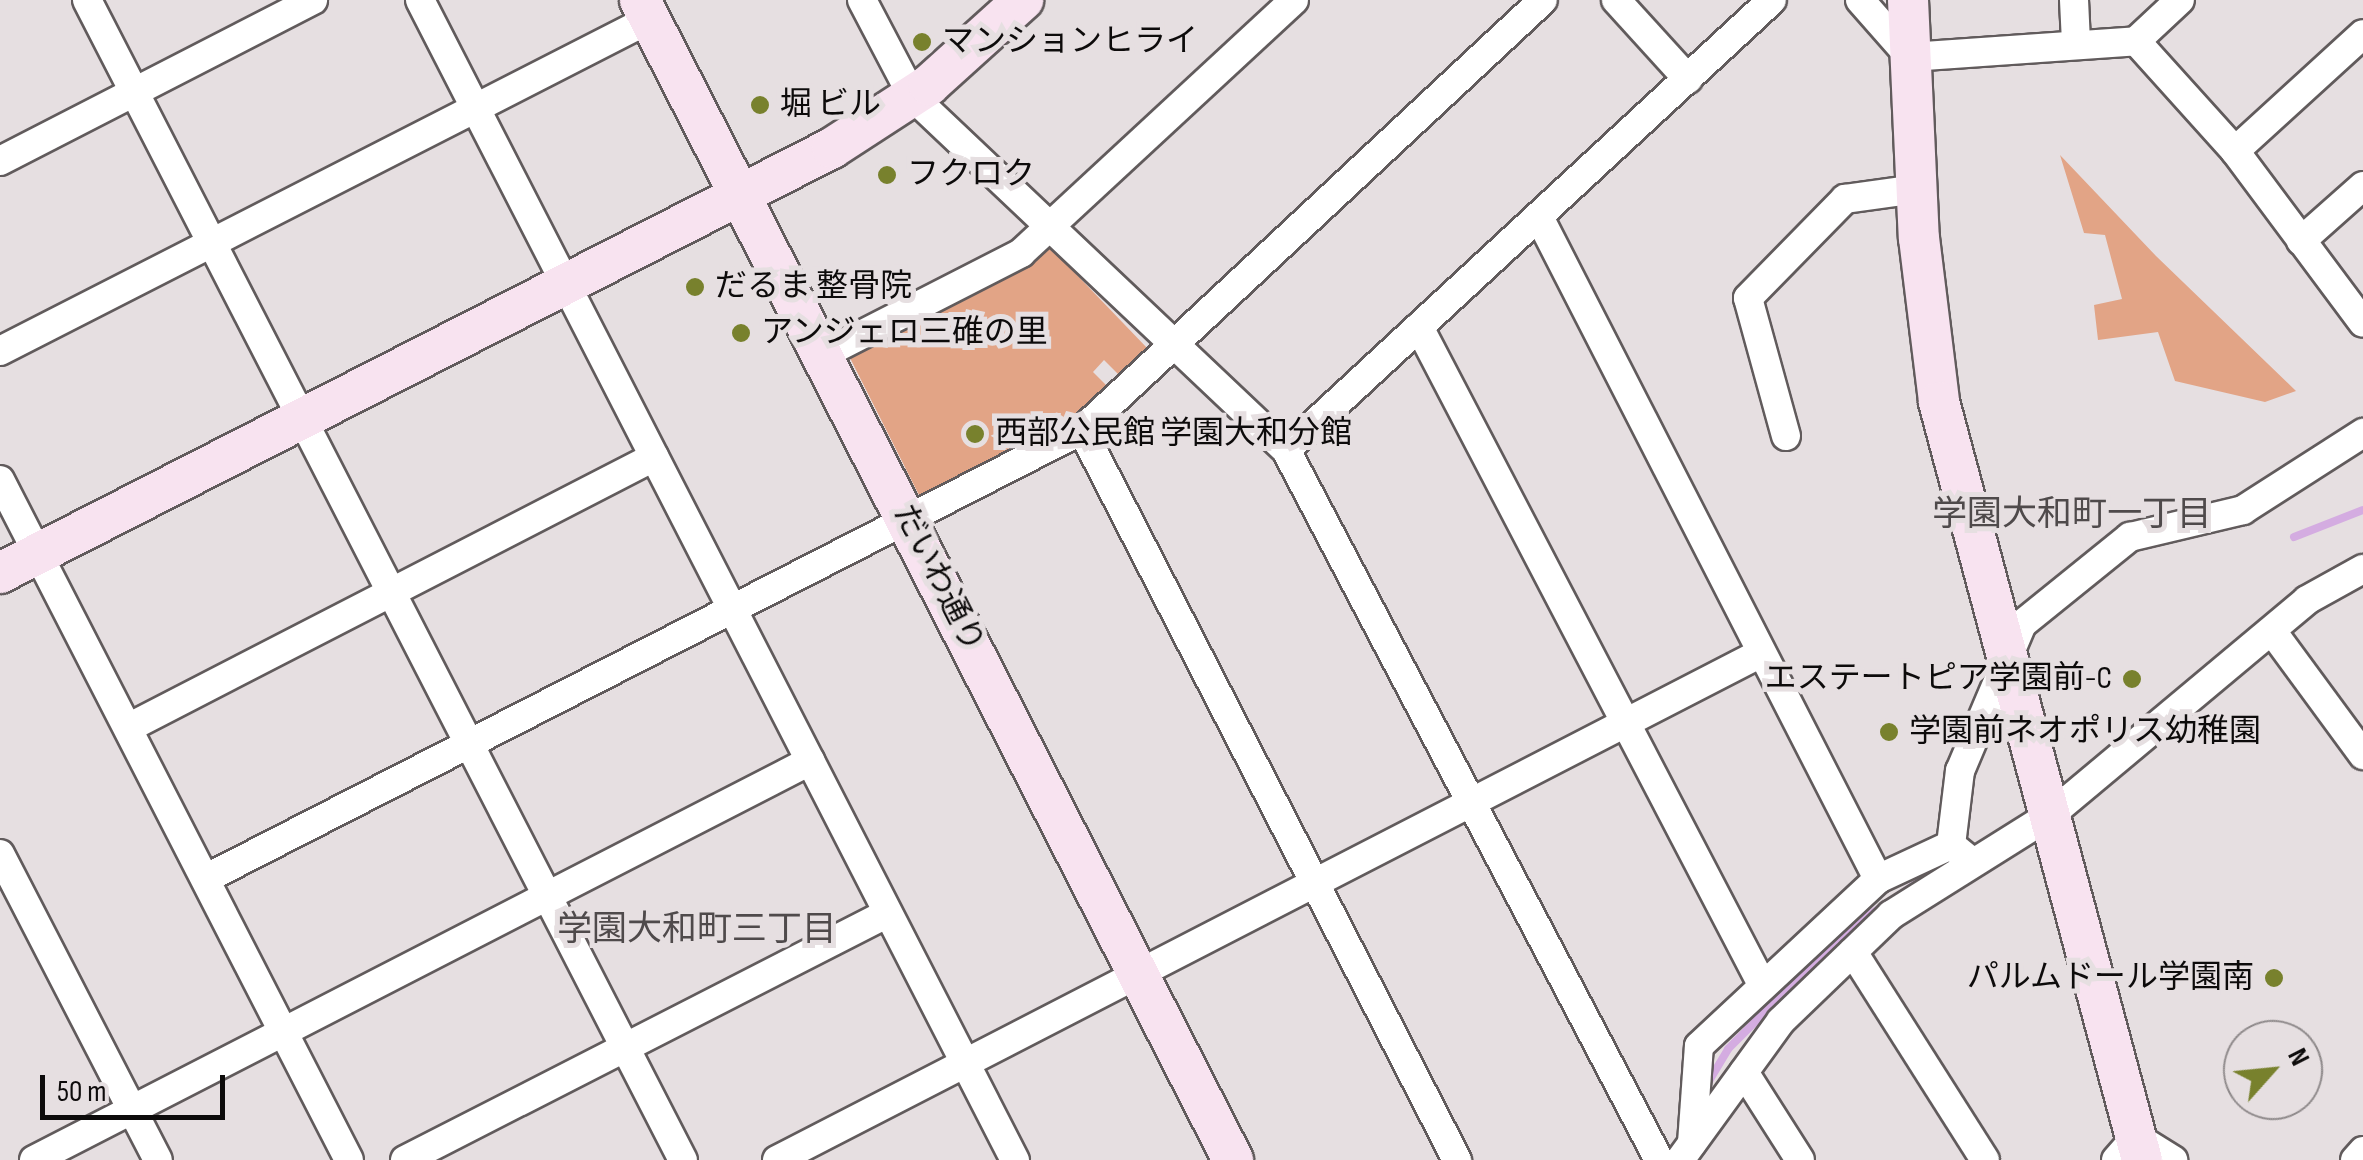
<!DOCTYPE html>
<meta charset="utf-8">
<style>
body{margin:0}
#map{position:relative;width:2363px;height:1160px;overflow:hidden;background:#e6dfe1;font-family:"Sofia Sans Condensed","Noto Sans JP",sans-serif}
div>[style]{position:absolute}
.green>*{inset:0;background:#e2a486}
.stream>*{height:8px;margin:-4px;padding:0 4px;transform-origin:4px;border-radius:4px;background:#d4ace1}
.roads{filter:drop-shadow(2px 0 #615b5c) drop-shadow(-2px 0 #615b5c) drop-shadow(0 2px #615b5c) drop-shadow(0 -2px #615b5c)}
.street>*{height:28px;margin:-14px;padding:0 14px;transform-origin:14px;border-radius:14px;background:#fff}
.secondary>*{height:40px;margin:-20px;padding:0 20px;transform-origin:20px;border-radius:20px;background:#f8e3f0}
.dots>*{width:28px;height:28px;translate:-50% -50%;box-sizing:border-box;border:5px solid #e6dfe1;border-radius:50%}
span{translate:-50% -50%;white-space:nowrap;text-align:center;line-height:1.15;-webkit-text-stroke:10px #e6dfe1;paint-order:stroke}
.poi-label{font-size:32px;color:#0d0b0b}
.left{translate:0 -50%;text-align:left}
.right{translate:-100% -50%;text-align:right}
.street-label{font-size:32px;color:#0d0b0b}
.neighbourhood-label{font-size:35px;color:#4f4a4b}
.north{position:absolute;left:2223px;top:1020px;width:100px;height:100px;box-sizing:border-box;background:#e6dfe1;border:2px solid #8f8a8b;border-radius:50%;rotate:63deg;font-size:28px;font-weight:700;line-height:40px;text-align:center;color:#0d0b0b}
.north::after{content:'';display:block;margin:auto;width:35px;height:45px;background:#78812d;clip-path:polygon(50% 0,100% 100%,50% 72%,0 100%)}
.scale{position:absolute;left:40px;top:1075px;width:185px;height:45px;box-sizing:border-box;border:5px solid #0d0b0b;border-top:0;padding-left:12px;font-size:30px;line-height:35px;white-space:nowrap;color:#0d0b0b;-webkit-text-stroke:8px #e6dfe1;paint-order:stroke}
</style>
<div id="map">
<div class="green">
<i style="clip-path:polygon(2060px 155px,2156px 256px,2296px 391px,2265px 402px,2175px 381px,2158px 332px,2098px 340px,2094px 305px,2122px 299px,2105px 235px,2084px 233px)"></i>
<i style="clip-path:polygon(1050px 247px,1149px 350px,1121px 377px,1104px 360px,1093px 372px,1109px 388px,1079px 418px,921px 499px,848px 354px)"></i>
</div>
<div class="stream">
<i style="left:2294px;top:537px;width:74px;rotate:-21.4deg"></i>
<i style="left:1709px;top:1081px;width:37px;rotate:-59deg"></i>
<i style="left:1728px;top:1049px;width:168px;rotate:-45deg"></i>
<i style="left:1847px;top:930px;width:106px;rotate:-33.8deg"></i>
</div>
<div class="roads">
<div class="street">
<i style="left:87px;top:0;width:1304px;rotate:62.81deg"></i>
<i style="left:420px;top:0;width:1304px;rotate:62.85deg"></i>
<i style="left:862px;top:0;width:110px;rotate:62.3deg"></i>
<i style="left:913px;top:97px;width:514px;rotate:43.42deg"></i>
<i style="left:1286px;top:450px;width:802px;rotate:62.28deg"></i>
<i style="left:1616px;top:0;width:107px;rotate:47.7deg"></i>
<i style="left:1860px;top:0;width:76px;rotate:48.7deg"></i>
<i style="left:1910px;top:57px;width:227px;rotate:-4deg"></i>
<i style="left:2136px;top:41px;width:148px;rotate:48deg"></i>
<i style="left:2235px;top:151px;width:214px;rotate:53.3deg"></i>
<i style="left:2074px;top:0;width:42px;rotate:87.3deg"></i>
<i style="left:2136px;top:41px;width:60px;rotate:-43deg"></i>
<i style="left:2235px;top:151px;width:173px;rotate:-42.4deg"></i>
<i style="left:0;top:161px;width:352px;rotate:-27.2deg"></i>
<i style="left:1539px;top:217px;width:744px;rotate:62.88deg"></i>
<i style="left:2301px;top:241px;width:83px;rotate:-41.6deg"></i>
<i style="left:1419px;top:327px;width:743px;rotate:62.44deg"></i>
<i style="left:0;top:351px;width:730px;rotate:-27.06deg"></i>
<i style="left:822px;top:355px;width:224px;rotate:-27.1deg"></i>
<i style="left:1021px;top:253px;width:372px;rotate:-42.8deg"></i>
<i style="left:1082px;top:430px;width:821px;rotate:62.81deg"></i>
<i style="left:1786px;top:436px;width:143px;rotate:-105.4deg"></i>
<i style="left:1748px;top:298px;width:139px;rotate:-45.6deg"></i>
<i style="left:1845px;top:199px;width:72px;rotate:-8deg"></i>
<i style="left:1286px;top:450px;width:662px;rotate:-42.8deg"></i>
<i style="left:0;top:480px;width:764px;rotate:62.83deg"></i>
<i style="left:2272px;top:631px;width:154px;rotate:53.7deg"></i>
<i style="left:128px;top:728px;width:592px;rotate:-27.26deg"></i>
<i style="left:1951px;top:845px;width:75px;rotate:-83.1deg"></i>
<i style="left:1960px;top:771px;width:160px;rotate:-67.1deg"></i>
<i style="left:2022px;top:624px;width:139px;rotate:-38.9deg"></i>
<i style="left:2130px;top:537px;width:116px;rotate:-13.4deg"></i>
<i style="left:2243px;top:510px;width:143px;rotate:-32.7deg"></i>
<i style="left:0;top:854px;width:344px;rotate:62.7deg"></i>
<i style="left:205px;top:879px;width:985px;rotate:-27.11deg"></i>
<i style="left:1082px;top:430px;width:630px;rotate:-43.01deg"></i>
<i style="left:1853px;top:952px;width:246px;rotate:57.6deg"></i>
<i style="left:1744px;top:1072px;width:104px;rotate:57.5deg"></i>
<i style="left:1692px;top:1143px;width:97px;rotate:-85.9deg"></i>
<i style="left:1699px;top:1046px;width:245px;rotate:-43deg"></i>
<i style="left:1878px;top:879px;width:81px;rotate:-25deg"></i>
<i style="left:1951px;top:845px;width:19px;rotate:39deg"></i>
<i style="left:34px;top:1160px;width:873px;rotate:-27.21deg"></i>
<i style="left:405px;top:1160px;width:542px;rotate:-27.08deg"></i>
<i style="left:777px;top:1160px;width:1107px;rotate:-27.26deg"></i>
<i style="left:1680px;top:1160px;width:172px;rotate:-54deg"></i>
<i style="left:1781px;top:1021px;width:153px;rotate:-43.9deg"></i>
<i style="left:1891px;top:915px;width:186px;rotate:-32.1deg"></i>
<i style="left:2049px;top:816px;width:336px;rotate:-39.9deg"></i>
<i style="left:2307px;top:600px;width:64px;rotate:-29deg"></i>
<i style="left:2116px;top:1160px;width:30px;rotate:-49deg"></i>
<i style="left:2136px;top:1137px;width:44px;rotate:31.9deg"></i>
<i style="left:2355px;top:1160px;width:12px;rotate:-48deg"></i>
</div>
<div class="secondary">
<i style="left:640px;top:0;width:1303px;rotate:62.92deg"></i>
<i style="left:1908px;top:0;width:238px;rotate:87.4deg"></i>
<i style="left:1919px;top:238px;width:165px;rotate:83deg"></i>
<i style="left:1939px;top:402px;width:785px;rotate:75.01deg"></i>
<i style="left:0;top:573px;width:934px;rotate:-27.06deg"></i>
<i style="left:832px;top:148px;width:116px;rotate:-33deg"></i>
<i style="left:929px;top:85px;width:127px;rotate:-42.1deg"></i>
</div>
</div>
<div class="dots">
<i style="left:922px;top:42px;background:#78812d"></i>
<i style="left:760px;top:105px;background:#78812d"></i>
<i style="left:887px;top:175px;background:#78812d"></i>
<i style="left:695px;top:287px;background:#78812d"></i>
<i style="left:741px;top:333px;background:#78812d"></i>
<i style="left:975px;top:434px;background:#78812d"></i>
<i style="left:2132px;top:679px;background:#78812d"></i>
<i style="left:1889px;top:732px;background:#78812d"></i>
<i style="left:2274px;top:978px;background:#78812d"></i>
</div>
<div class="poi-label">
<span class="left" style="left:942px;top:42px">マンションヒライ</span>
<span class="left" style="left:780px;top:105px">堀 ビル</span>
<span class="left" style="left:907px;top:175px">フクロク</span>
<span class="left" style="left:715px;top:287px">だるま 整骨院</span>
<span class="left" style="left:761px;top:333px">アンジェロ三碓の里</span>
<span class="left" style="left:995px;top:434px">西部公民館 学園大和分館</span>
<span class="right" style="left:2112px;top:679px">エステートピア学園前-C</span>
<span class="left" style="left:1909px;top:732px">学園前ネオポリス幼稚園</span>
<span class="right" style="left:2254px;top:978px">パルムドール学園南</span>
</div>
<div class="street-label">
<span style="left:938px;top:579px;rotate:63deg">だいわ通り</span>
</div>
<div class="neighbourhood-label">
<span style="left:2072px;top:515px">学園大和町一丁目</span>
<span style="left:697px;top:930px">学園大和町三丁目</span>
</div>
<div class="north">N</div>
<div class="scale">50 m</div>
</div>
